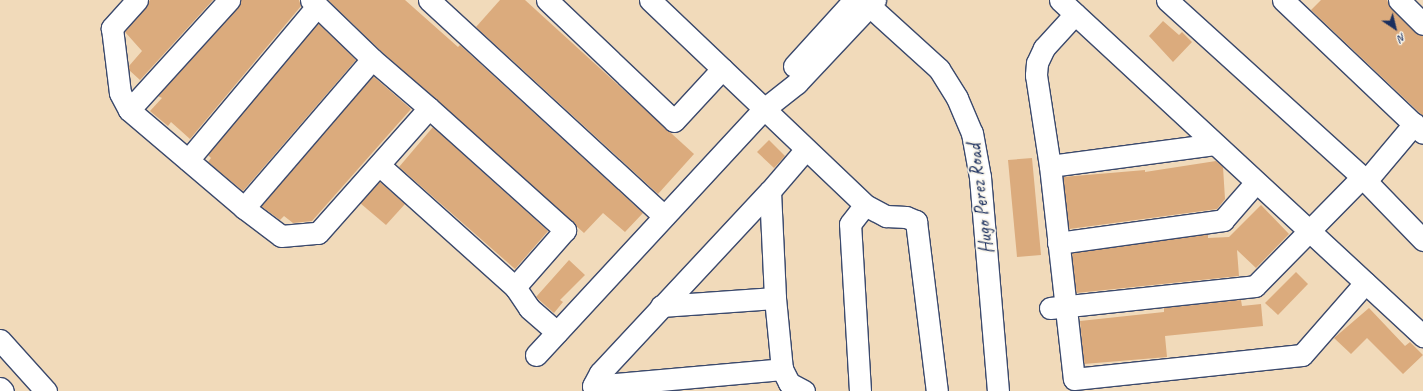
<!DOCTYPE html>
<style>
body{margin:0}
#map{position:relative;width:1423px;height:391px;overflow:hidden;background:#f1daba;font-family:Caveat,sans-serif}
div>[style]{position:absolute}
.building>*{inset:0;background:#dbab7d}
.roads{filter:drop-shadow(1px 0 #3b496c) drop-shadow(-1px 0 #3b496c) drop-shadow(0 1px #3b496c) drop-shadow(0 -1px #3b496c)}
.minor>*{height:21px;margin:-10.5px;padding:0 10.5px;transform-origin:10.5px;border-radius:10.5px;background:#fff}
span{translate:-50% -50%;white-space:nowrap;text-align:center;line-height:1.15;-webkit-text-stroke:3.5px #fbf7ec;paint-order:stroke}
.street-label{font-size:20px;color:#1b2f5e}
.north{position:absolute;left:1375px;top:8px;width:40px;height:40px;-webkit-text-stroke:3px #fbf7ec;paint-order:stroke;rotate:145deg;font-size:11px;font-weight:700;line-height:16px;text-align:center;color:#1b2f5e}
.north::after{content:'';display:block;margin:auto;width:14px;height:18px;background:#1b2f5e;clip-path:polygon(50% 0,100% 100%,50% 72%,0 100%)}
</style>
<div id="map">
<div class="building">
<i style="clip-path:polygon(150px 0,213px 0,140px 80px,129px 70px,129px 66px,142px 51px,125px 32px)"></i>
<i style="clip-path:polygon(241px 0,299px 0,301px 6px,190px 139px,171px 122px,168px 126px,150px 111px,162px 98px,158px 96px,238px 8px)"></i>
<i style="clip-path:polygon(328px 0,405px 0,458px 47px,460px 45px,643px 213px,625px 232px,603px 213px,584px 233px,380px 50px)"></i>
<i style="clip-path:polygon(500px 0,525px 0,694px 154px,658px 194px,476px 27px)"></i>
<i style="clip-path:polygon(1321px 0,1387px 0,1391px 8px,1415px 32px,1423px 36px,1423px 116px,1311px 10px)"></i>
<i style="clip-path:polygon(1163px 21px,1179px 35px,1182px 32px,1192px 42px,1173px 62px,1149px 36px)"></i>
<i style="clip-path:polygon(318px 23px,356px 60px,243px 191px,208px 162px,211px 158px,208px 155px)"></i>
<i style="clip-path:polygon(373px 76px,411px 109px,312px 221px,293px 223px,284px 216px,280px 220px,261px 206px)"></i>
<i style="clip-path:polygon(433px 127px,548px 231px,515px 269px,399px 167px)"></i>
<i style="clip-path:polygon(769px 140px,785px 156px,774px 168px,757px 152px)"></i>
<i style="clip-path:polygon(1032px 158px,1041px 255px,1017px 257px,1008px 160px)"></i>
<i style="clip-path:polygon(1216px 161px,1223px 167px,1225px 199px,1217px 209px,1069px 229px,1063px 177px,1145px 170px,1145px 172px)"></i>
<i style="clip-path:polygon(380px 182px,405px 204px,386px 225px,360px 203px)"></i>
<i style="clip-path:polygon(1261px 205px,1289px 234px,1256px 268px,1237px 250px,1239px 276px,1076px 293px,1072px 253px,1208px 234px,1208px 238px,1229px 237px)"></i>
<i style="clip-path:polygon(569px 260px,585px 275px,560px 300px,563px 302px,554px 313px,536px 297px)"></i>
<i style="clip-path:polygon(1296px 272px,1308px 284px,1278px 315px,1265px 303px)"></i>
<i style="clip-path:polygon(1241px 300px,1242px 306px,1261px 304px,1263px 326px,1165px 336px,1167px 357px,1084px 364px,1080px 321px,1164px 312px,1164px 308px)"></i>
<i style="clip-path:polygon(1369px 308px,1405px 346px,1410px 342px,1423px 355px,1403px 374px,1367px 338px,1351px 354px,1334px 338px)"></i>
</div>
<div class="roads">
<div class="minor">
<i style="left:137px;top:0;width:38px;rotate:132deg"></i>
<i style="left:112px;top:28px;width:65px;rotate:83deg"></i>
<i style="left:120px;top:93px;width:19px;rotate:62deg"></i>
<i style="left:129px;top:110px;width:151px;rotate:40.4deg"></i>
<i style="left:244px;top:208px;width:46px;rotate:37.1deg"></i>
<i style="left:281px;top:236px;width:37px;rotate:-5deg"></i>
<i style="left:318px;top:233px;width:167px;rotate:-48.4deg"></i>
<i style="left:311px;top:0;width:85px;rotate:44deg"></i>
<i style="left:372px;top:59px;width:75px;rotate:40.7deg"></i>
<i style="left:429px;top:108px;width:183px;rotate:41.9deg"></i>
<i style="left:565px;top:230px;width:76px;rotate:131.3deg"></i>
<i style="left:429px;top:0;width:319px;rotate:42.6deg"></i>
<i style="left:547px;top:0;width:175px;rotate:43.6deg"></i>
<i style="left:674px;top:121px;width:71px;rotate:-47.3deg"></i>
<i style="left:650px;top:0;width:297px;rotate:43.6deg"></i>
<i style="left:865px;top:205px;width:24px;rotate:28deg"></i>
<i style="left:886px;top:216px;width:20px;rotate:3deg"></i>
<i style="left:906px;top:217px;width:11px;rotate:22deg"></i>
<i style="left:916px;top:221px;width:171px;rotate:83deg"></i>
<i style="left:863px;top:0;width:103px;rotate:42.2deg"></i>
<i style="left:939px;top:69px;width:34px;rotate:58deg"></i>
<i style="left:957px;top:98px;width:38px;rotate:67deg"></i>
<i style="left:972px;top:133px;width:45px;rotate:79.7deg"></i>
<i style="left:980px;top:177px;width:215px;rotate:85.2deg"></i>
<i style="left:1060px;top:0;width:495px;rotate:42.8deg"></i>
<i style="left:1167px;top:0;width:263px;rotate:42.2deg"></i>
<i style="left:1362px;top:177px;width:88px;rotate:45.9deg"></i>
<i style="left:1283px;top:0;width:193px;rotate:43.5deg"></i>
<i style="left:1399px;top:0;width:34px;rotate:45deg"></i>
<i style="left:1075px;top:14px;width:46px;rotate:132.4deg"></i>
<i style="left:1044px;top:48px;width:17px;rotate:115deg"></i>
<i style="left:1037px;top:63px;width:12px;rotate:95deg"></i>
<i style="left:1036px;top:75px;width:92px;rotate:81.3deg"></i>
<i style="left:1050px;top:166px;width:214px;rotate:83.6deg"></i>
<i style="left:1074px;top:379px;width:229px;rotate:-6deg"></i>
<i style="left:1302px;top:355px;width:96px;rotate:-48.8deg"></i>
<i style="left:794px;top:66px;width:89px;rotate:-47.7deg"></i>
<i style="left:129px;top:110px;width:149px;rotate:-47.7deg"></i>
<i style="left:188px;top:160px;width:201px;rotate:-50deg"></i>
<i style="left:379px;top:165px;width:183px;rotate:41.9deg"></i>
<i style="left:515px;top:287px;width:25px;rotate:56deg"></i>
<i style="left:529px;top:308px;width:37px;rotate:41deg"></i>
<i style="left:1050px;top:166px;width:166px;rotate:-7.6deg"></i>
<i style="left:1366px;top:181px;width:75px;rotate:-49.9deg"></i>
<i style="left:770px;top:191px;width:107px;rotate:87.3deg"></i>
<i style="left:775px;top:298px;width:71px;rotate:84.4deg"></i>
<i style="left:782px;top:369px;width:16px;rotate:63deg"></i>
<i style="left:789px;top:383px;width:17px;rotate:28deg"></i>
<i style="left:244px;top:208px;width:196px;rotate:-49.3deg"></i>
<i style="left:1058px;top:243px;width:167px;rotate:-7.9deg"></i>
<i style="left:1223px;top:220px;width:50px;rotate:-49deg"></i>
<i style="left:661px;top:306px;width:114px;rotate:-4deg"></i>
<i style="left:1050px;top:308px;width:206px;rotate:-6.1deg"></i>
<i style="left:1255px;top:286px;width:153px;rotate:-45.5deg"></i>
<i style="left:0;top:340px;width:69px;rotate:48deg"></i>
<i style="left:536px;top:355px;width:335px;rotate:-47.2deg"></i>
<i style="left:764px;top:109px;width:42px;rotate:-38.2deg"></i>
<i style="left:797px;top:83px;width:114px;rotate:-46.8deg"></i>
<i style="left:593px;top:386px;width:15px;rotate:-62deg"></i>
<i style="left:600px;top:373px;width:249px;rotate:-47deg"></i>
<i style="left:770px;top:191px;width:55px;rotate:-49.4deg"></i>
<i style="left:593px;top:386px;width:190px;rotate:-5.1deg"></i>
<i style="left:0;top:388px;width:4px;rotate:45deg"></i>
<i style="left:860px;top:391px;width:167px;rotate:-93.4deg"></i>
<i style="left:850px;top:224px;width:24px;rotate:-52deg"></i>
</div>
</div>
<div class="street-label">
<span style="left:980px;top:199px;rotate:-97deg">Hugo Perez Road</span>
</div>
<div class="north">N</div>
</div>
